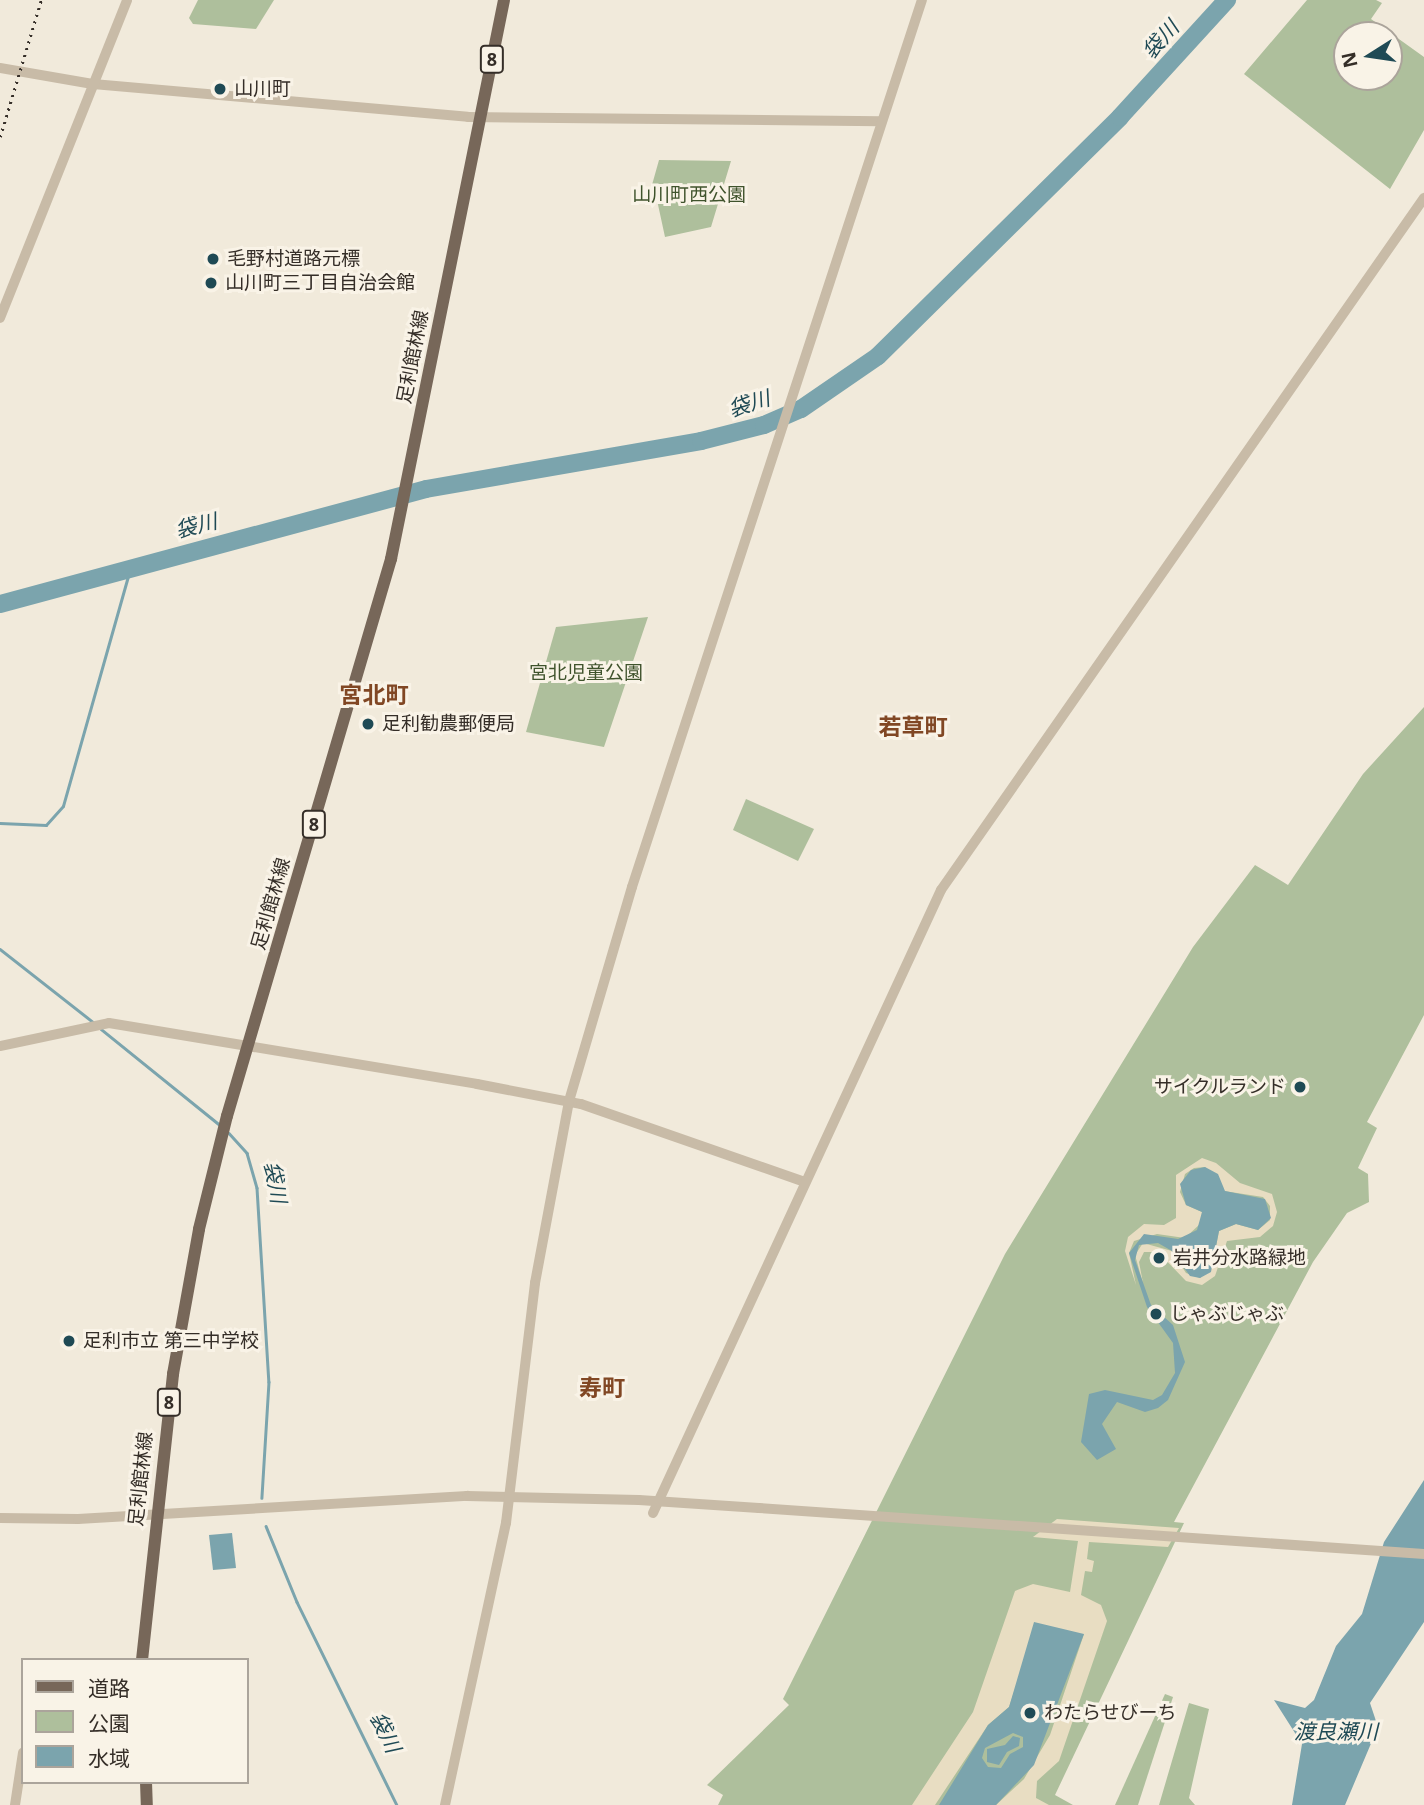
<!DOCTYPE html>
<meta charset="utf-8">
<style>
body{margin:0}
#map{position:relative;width:1424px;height:1805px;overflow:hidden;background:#f1eadb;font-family:"Noto Sans","Noto Sans JP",sans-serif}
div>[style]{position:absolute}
.green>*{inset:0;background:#aebf9c}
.plaza>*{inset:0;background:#e8ddc2}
.water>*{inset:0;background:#7ba4ad}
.stream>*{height:2.5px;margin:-1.25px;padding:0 1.25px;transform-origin:1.25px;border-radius:1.25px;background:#7ba4ad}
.river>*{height:18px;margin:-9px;padding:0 9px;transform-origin:9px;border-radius:9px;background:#7ba4ad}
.tertiary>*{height:10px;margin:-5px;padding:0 5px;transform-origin:5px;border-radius:5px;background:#c8bba7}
.primary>*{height:12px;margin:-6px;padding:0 6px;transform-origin:6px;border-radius:6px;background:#776759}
.rail>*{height:2.5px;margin-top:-1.25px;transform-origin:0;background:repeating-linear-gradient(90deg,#352e28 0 2px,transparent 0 7px)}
.tertiary-bridge>*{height:10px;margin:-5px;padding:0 5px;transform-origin:5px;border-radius:5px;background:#c8bba7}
.dots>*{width:19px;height:19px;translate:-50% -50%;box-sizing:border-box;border:4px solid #f9f3e7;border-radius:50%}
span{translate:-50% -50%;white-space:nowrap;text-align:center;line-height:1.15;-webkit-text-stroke:6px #f9f3e7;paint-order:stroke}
.shield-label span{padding:2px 5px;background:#f9f3e7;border:2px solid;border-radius:5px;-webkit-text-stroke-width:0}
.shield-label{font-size:18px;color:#352e28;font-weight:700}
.poi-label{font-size:19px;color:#352e28}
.left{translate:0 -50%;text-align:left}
.right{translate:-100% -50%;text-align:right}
.park-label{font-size:19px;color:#3f532c}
.street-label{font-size:19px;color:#352e28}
.water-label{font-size:21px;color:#1f4a55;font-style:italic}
.quarter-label{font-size:23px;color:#814724;font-weight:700}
.legend{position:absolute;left:21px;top:1658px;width:228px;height:126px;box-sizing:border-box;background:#f9f3e7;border:2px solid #aba49b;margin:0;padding:9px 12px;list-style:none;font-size:21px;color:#352e28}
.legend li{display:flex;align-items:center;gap:14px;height:35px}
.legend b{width:35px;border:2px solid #aba49b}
.north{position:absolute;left:1333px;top:21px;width:70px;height:70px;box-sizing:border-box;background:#f9f3e7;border:2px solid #aba49b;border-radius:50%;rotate:258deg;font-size:19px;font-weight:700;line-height:28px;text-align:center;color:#352e28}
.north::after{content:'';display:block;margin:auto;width:24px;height:32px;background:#1f4a55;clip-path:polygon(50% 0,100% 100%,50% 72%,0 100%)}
</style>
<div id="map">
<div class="green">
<i style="clip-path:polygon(198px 0,274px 0,256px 29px,193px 24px,189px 18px)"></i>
<i style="clip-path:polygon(evenodd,1307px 0,1376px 0,1382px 3px,1371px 19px,1424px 57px,1424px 130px,1390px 189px,1244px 74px,1307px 0,1347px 35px,1389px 35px,1389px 77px,1347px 77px,1347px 35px)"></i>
<i style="clip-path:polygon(659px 160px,731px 161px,711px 227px,665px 237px,657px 200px,650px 192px)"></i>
<i style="clip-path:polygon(648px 617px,604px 747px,526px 732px,556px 627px)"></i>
<i style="clip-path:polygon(1424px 707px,1424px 1015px,1367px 1122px,1377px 1128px,1358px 1168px,1368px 1174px,1369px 1202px,1347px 1213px,1313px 1262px,1174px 1522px,1184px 1523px,1055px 1795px,1073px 1805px,718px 1805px,723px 1795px,707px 1785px,789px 1705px,783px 1699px,1005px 1254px,1193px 947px,1255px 865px,1288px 885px,1363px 774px)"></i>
<i style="clip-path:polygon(746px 799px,814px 829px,798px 861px,733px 830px)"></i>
<i style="clip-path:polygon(1165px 1694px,1173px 1697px,1138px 1805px,1115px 1805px)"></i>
<i style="clip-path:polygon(1189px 1703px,1209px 1709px,1189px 1798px,1195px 1805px,1159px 1805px)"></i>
</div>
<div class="plaza">
<i style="clip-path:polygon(1202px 1158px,1216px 1163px,1240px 1183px,1272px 1194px,1277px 1212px,1273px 1226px,1260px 1237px,1227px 1241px,1215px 1276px,1202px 1285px,1186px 1281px,1158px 1252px,1144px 1252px,1139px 1262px,1143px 1283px,1135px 1255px,1143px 1243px,1172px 1251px,1186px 1273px,1200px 1278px,1212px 1267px,1219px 1231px,1236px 1224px,1258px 1230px,1270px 1220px,1270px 1206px,1263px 1197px,1224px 1191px,1205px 1167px,1194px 1168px,1185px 1174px,1180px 1192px,1186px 1205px,1202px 1212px,1201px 1223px,1185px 1238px,1157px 1234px,1134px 1241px,1129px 1253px,1136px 1285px,1125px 1251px,1128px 1237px,1144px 1224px,1164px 1225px,1176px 1218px,1176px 1175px)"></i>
<i style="clip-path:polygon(1057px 1519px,1179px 1528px,1168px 1547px,1089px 1542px,1087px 1559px,1094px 1561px,1092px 1572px,1085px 1571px,1081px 1595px,1101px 1605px,1107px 1621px,1059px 1761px,1037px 1781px,1036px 1798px,1049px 1805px,996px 1805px,1024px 1779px,1050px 1735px,1084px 1634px,1026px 1656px,1009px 1707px,988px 1725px,935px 1805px,912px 1805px,973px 1712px,1015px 1591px,1033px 1584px,1070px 1592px,1078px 1541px,1033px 1537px)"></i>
</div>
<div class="water">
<i style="clip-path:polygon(1205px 1167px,1218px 1174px,1225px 1191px,1265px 1199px,1271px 1218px,1258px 1230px,1236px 1224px,1219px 1231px,1211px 1272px,1200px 1278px,1190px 1276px,1172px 1251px,1158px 1243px,1139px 1245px,1135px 1260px,1151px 1305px,1173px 1325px,1185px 1362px,1168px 1400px,1158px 1408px,1145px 1412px,1117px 1402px,1102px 1424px,1116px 1449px,1097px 1460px,1081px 1442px,1089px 1394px,1105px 1390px,1153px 1400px,1162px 1395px,1175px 1373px,1173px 1343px,1147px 1307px,1129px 1253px,1144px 1234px,1178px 1239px,1197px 1230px,1202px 1212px,1186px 1205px,1180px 1184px,1191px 1170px)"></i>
<i style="clip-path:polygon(1424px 1480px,1424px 1622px,1370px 1703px,1378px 1727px,1345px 1805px,1292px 1805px,1302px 1744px,1274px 1700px,1305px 1708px,1314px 1700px,1336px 1646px,1362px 1614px,1384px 1542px)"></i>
<i style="clip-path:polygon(232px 1533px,236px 1568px,213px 1570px,209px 1535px)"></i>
<i style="clip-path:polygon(evenodd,1034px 1622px,1084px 1634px,1034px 1765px,996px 1805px,939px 1805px,988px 1725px,1009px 1707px,1034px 1622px,1013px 1733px,1023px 1737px,1023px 1747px,1010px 1754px,1001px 1768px,988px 1767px,982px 1758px,985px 1748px,1013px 1733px)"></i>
<i style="clip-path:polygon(1013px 1736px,1020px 1738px,1019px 1746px,1007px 1752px,999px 1765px,987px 1762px,987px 1749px,1005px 1745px)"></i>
</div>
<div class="stream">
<i style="left:0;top:823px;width:46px;rotate:2.5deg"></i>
<i style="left:46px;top:825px;width:25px;rotate:-48deg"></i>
<i style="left:63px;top:806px;width:250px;rotate:-74.2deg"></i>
<i style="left:0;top:949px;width:118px;rotate:38.1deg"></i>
<i style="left:101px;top:1029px;width:154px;rotate:38.9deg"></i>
<i style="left:229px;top:1133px;width:27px;rotate:48deg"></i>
<i style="left:247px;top:1153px;width:36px;rotate:74deg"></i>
<i style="left:257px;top:1188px;width:194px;rotate:86.5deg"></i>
<i style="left:269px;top:1382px;width:116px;rotate:93.5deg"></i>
<i style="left:266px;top:1526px;width:82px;rotate:67.8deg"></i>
<i style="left:297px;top:1602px;width:226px;rotate:63.8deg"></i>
</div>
<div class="river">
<i style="left:0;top:604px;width:441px;rotate:-15.1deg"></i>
<i style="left:426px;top:489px;width:279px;rotate:-9.9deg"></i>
<i style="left:701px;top:441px;width:65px;rotate:-14.3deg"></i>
<i style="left:764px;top:425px;width:40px;rotate:-23.4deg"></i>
<i style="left:801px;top:409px;width:93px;rotate:-34.5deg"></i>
<i style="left:878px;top:356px;width:340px;rotate:-44.6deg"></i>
<i style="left:1120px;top:117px;width:159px;rotate:-47.6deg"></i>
</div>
<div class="tertiary">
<i style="left:0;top:68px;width:94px;rotate:9.8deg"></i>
<i style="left:93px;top:84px;width:376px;rotate:5deg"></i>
<i style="left:468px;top:117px;width:413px;rotate:0.6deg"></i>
<i style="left:0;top:318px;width:342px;rotate:-68.2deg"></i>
<i style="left:0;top:1046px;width:111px;rotate:-11.9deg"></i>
<i style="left:109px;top:1023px;width:373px;rotate:9.4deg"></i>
<i style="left:477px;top:1084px;width:106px;rotate:10.9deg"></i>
<i style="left:581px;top:1104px;width:237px;rotate:19.2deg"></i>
<i style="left:759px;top:1508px;width:667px;rotate:3.96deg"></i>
<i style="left:653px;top:1513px;width:686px;rotate:-65.19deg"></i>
<i style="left:941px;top:890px;width:844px;rotate:-55.09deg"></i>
<i style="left:0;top:1518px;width:78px;rotate:0.7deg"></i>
<i style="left:78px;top:1519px;width:390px;rotate:-3.4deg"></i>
<i style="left:467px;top:1496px;width:172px;rotate:1.3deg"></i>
<i style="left:15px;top:1805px;width:53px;rotate:-81.3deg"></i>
<i style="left:445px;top:1805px;width:289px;rotate:-77.8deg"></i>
<i style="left:506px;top:1523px;width:242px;rotate:-83.1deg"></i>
<i style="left:535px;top:1283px;width:185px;rotate:-79.4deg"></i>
<i style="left:569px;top:1101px;width:223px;rotate:-73.6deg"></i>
<i style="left:632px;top:887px;width:933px;rotate:-71.9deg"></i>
</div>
<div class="primary">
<i style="left:142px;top:1660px;width:288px;rotate:-83.8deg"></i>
<i style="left:173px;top:1374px;width:147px;rotate:-79.8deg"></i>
<i style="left:199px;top:1229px;width:116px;rotate:-76.1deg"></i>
<i style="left:227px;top:1116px;width:581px;rotate:-73.59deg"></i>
<i style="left:391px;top:559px;width:570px;rotate:-78.57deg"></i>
<i style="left:146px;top:1782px;width:23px;rotate:88deg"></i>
</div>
<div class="rail">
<i style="left:0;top:137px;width:143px;rotate:-73.3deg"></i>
</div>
<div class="tertiary-bridge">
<i style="left:639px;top:1500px;width:120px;rotate:3.8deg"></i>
</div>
<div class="dots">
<i style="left:220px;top:89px;background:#1f4a55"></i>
<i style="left:213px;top:259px;background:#1f4a55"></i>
<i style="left:211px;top:283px;background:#1f4a55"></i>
<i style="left:368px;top:724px;background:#1f4a55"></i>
<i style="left:1300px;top:1087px;background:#1f4a55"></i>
<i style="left:1159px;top:1258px;background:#1f4a55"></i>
<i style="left:1156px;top:1314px;background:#1f4a55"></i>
<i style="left:69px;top:1341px;background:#1f4a55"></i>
<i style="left:1030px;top:1713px;background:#1f4a55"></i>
</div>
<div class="shield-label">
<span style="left:492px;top:59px">8</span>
<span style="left:314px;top:824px">8</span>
<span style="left:169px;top:1402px">8</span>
</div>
<div class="poi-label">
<span class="left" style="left:234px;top:89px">山川町</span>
<span class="left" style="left:227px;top:259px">毛野村道路元標</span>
<span class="left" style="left:225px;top:283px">山川町三丁目自治会館</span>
<span class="left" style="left:382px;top:724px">足利勧農郵便局</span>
<span class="right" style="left:1286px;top:1087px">サイクルランド</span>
<span class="left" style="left:1173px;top:1258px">岩井分水路緑地</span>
<span class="left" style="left:1170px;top:1314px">じゃぶじゃぶ</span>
<span class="left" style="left:83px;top:1341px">足利市立 第三中学校</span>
<span class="left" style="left:1044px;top:1713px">わたらせびーち</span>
</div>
<div class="park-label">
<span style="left:689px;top:195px">山川町西公園</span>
<span style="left:586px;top:673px">宮北児童公園</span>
</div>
<div class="street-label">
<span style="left:413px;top:357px;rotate:-79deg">足利館林線</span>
<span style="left:271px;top:904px;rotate:-74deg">足利館林線</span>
<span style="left:141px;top:1479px;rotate:-84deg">足利館林線</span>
</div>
<div class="water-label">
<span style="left:1160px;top:39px;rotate:-48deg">袋川</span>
<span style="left:749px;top:403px;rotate:-17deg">袋川</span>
<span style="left:196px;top:525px;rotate:-14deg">袋川</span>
<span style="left:276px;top:1182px;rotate:80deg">袋川</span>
<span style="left:1336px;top:1731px">渡良瀬川</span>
<span style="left:386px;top:1732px;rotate:64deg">袋川</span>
</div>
<div class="quarter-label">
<span style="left:374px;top:694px">宮北町</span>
<span style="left:913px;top:726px">若草町</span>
<span style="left:602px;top:1387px">寿町</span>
</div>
<ul class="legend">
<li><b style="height:9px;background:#776759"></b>道路</li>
<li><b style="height:19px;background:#aebf9c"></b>公園</li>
<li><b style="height:19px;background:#7ba4ad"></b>水域</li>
</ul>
<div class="north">N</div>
</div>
